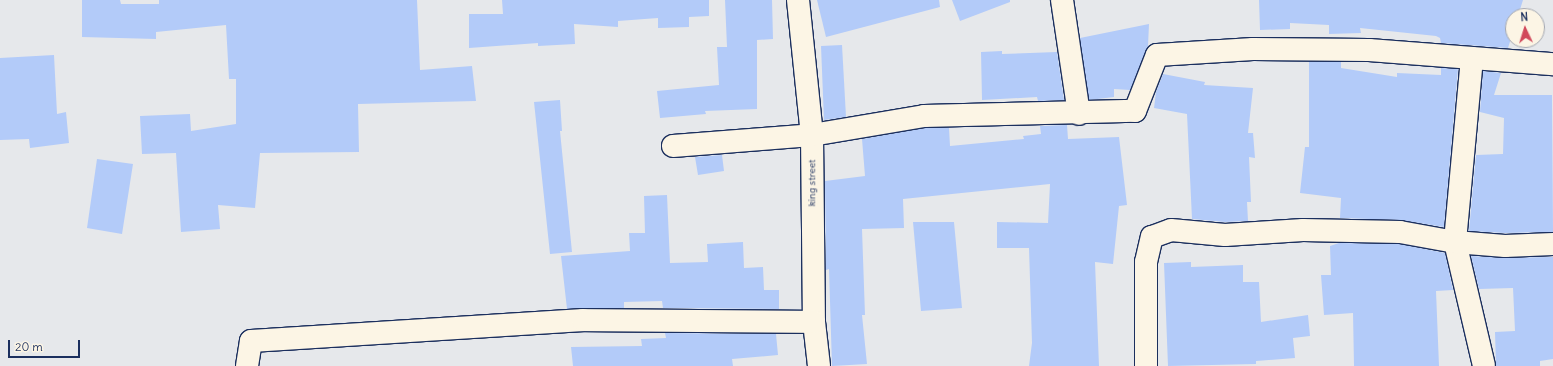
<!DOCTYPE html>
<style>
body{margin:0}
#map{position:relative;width:1553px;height:366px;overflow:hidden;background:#e6e8eb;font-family:Delius,sans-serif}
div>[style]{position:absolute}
.building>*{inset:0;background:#b3cbf9}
.roads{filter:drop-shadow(1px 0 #1b2f5e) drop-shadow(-1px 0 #1b2f5e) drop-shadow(0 1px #1b2f5e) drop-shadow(0 -1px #1b2f5e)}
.minor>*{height:22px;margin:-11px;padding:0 11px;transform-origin:11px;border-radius:11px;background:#fcf5e5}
span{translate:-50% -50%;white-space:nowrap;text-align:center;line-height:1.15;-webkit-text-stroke:3px #fcf5e5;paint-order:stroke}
.street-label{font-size:10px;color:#1b2f5e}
.north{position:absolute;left:1505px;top:8px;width:40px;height:40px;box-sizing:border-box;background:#fcf5e5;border:1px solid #a2a6af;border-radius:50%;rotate:356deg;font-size:11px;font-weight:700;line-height:16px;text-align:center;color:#1b2f5e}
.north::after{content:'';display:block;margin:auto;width:14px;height:18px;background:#d1495b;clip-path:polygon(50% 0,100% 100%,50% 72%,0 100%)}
.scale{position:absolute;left:8px;top:340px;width:72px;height:18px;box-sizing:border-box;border:2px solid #1b2f5e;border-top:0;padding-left:5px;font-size:12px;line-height:14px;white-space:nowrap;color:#1b2f5e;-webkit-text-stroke:3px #fcf5e5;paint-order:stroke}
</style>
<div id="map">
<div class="building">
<i style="clip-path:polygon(82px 0,120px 0,121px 4px,159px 4px,159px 0,417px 0,420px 70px,472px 66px,476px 101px,358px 104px,359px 152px,260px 153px,255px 208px,218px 205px,220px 229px,181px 232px,176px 153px,142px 154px,140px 116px,190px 114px,191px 131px,236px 124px,236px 79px,229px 79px,226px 25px,156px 32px,156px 39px,82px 37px)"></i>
<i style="clip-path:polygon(502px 0,709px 0,709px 16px,689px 17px,689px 27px,658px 28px,658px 18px,618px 21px,618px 27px,574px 24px,575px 44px,538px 46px,538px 43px,469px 48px,469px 14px,503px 14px)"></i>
<i style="clip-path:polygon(725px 0,772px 0,773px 39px,757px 40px,757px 109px,705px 111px,706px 114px,660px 118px,657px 91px,719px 85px,717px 47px,727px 47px)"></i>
<i style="clip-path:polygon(817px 0,939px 0,940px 7px,826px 37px)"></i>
<i style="clip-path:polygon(952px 0,1010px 0,1010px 2px,960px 21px)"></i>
<i style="clip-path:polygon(1259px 0,1523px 0,1518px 16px,1513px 16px,1513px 32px,1508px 48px,1441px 43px,1440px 38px,1436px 36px,1360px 28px,1361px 33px,1329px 34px,1329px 25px,1290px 23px,1290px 29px,1260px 30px)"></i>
<i style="clip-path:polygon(1149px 24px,1148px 46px,1130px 90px,1114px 89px,1114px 97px,1089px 100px,1080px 38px)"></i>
<i style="clip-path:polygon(842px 45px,846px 117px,824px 120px,821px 46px)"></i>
<i style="clip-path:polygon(1002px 51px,1002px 54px,1057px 52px,1064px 100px,1038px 101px,1037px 97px,982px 100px,981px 52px)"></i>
<i style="clip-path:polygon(54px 55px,57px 114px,66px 112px,69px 143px,30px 148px,29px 139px,0 140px,0 58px)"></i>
<i style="clip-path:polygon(1309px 62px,1341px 62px,1341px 68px,1397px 77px,1397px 73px,1441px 75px,1441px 68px,1458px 69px,1444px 227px,1400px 220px,1340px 218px,1341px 198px,1300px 193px,1305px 147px,1309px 147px)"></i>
<i style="clip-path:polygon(1483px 71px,1501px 73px,1494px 95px,1552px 95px,1553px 232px,1505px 233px,1469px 231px,1476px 155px,1503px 154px,1504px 118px,1480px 112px)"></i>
<i style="clip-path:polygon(1163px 74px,1205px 82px,1204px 85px,1253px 88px,1248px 133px,1253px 133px,1255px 158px,1249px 157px,1251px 202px,1247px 202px,1248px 221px,1225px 222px,1192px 219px,1187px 114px,1154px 108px,1156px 92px)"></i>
<i style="clip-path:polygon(560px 100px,562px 131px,560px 131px,572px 252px,550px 254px,534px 102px)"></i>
<i style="clip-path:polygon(1067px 125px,1068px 139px,1119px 137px,1127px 205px,1119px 206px,1113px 264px,1095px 262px,1099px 366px,1029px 366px,1032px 343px,1029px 248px,997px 248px,997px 222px,1048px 223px,1050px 184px,903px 199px,904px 228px,862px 229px,865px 315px,862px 315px,867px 364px,832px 366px,829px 269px,826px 270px,825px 181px,865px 176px,862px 139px,925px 128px,949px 128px,950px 146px,1024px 139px,1023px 136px,1041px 134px,1040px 126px)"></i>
<i style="clip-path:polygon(722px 155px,724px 171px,698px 175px,695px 157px)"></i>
<i style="clip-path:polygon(97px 159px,133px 164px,122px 234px,87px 228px)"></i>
<i style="clip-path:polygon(667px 195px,670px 263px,708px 262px,707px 244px,743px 242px,744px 268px,763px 267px,764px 290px,779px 290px,779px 309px,663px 308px,662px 301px,624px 302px,624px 308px,567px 309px,561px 256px,630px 251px,629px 233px,645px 233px,644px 196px)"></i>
<i style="clip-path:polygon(913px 222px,954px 222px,962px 308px,921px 311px)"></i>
<i style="clip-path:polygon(1339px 243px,1399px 244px,1445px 253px,1453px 290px,1436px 291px,1439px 366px,1354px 366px,1353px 313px,1324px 315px,1321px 275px,1331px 275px,1330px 246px)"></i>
<i style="clip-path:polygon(1471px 256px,1505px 258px,1553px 257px,1553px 359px,1540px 361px,1540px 366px,1496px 366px,1495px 332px,1515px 331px,1513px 288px,1479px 289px)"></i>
<i style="clip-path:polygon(1191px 262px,1191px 267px,1243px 265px,1243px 282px,1259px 282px,1261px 322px,1308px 315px,1310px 336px,1293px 338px,1295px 358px,1256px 361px,1256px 364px,1168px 366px,1164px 263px)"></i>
<i style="clip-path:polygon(665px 333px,776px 334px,778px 355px,732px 359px,733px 366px,573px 366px,571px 347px,642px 346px,641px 339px,666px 338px)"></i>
</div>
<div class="roads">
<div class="minor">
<i style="left:798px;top:0;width:136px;rotate:84.1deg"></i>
<i style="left:812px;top:135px;width:187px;rotate:89.4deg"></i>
<i style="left:814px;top:322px;width:44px;rotate:83.5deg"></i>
<i style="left:1062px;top:0;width:115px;rotate:81.5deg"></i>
<i style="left:1472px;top:58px;width:185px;rotate:95.3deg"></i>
<i style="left:1455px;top:242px;width:127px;rotate:76.8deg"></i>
<i style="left:673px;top:146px;width:139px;rotate:-4.5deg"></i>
<i style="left:812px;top:135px;width:114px;rotate:-9.6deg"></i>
<i style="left:924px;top:116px;width:211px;rotate:-1.4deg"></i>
<i style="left:1135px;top:111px;width:60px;rotate:-68.6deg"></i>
<i style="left:1157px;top:55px;width:96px;rotate:-3.6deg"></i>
<i style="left:1253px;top:49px;width:116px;rotate:0.5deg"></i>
<i style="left:1369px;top:50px;width:185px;rotate:4.4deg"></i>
<i style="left:247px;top:366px;width:25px;rotate:-81deg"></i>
<i style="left:251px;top:341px;width:333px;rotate:-3.6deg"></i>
<i style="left:583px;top:320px;width:231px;rotate:0.5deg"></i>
<i style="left:1146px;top:366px;width:104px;rotate:-90deg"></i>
<i style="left:1146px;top:262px;width:26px;rotate:-77deg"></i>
<i style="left:1152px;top:237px;width:20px;rotate:-20deg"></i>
<i style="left:1171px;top:230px;width:54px;rotate:5.3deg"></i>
<i style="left:1225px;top:235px;width:78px;rotate:-3.7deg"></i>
<i style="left:1303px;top:230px;width:97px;rotate:1.2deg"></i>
<i style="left:1400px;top:232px;width:56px;rotate:10.3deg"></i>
<i style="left:1455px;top:242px;width:50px;rotate:4.6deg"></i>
<i style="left:1505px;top:246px;width:48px;rotate:-2.4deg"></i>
</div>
</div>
<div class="street-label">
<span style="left:812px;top:183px;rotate:-90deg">king street</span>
</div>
<div class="north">N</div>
<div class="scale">20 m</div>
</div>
